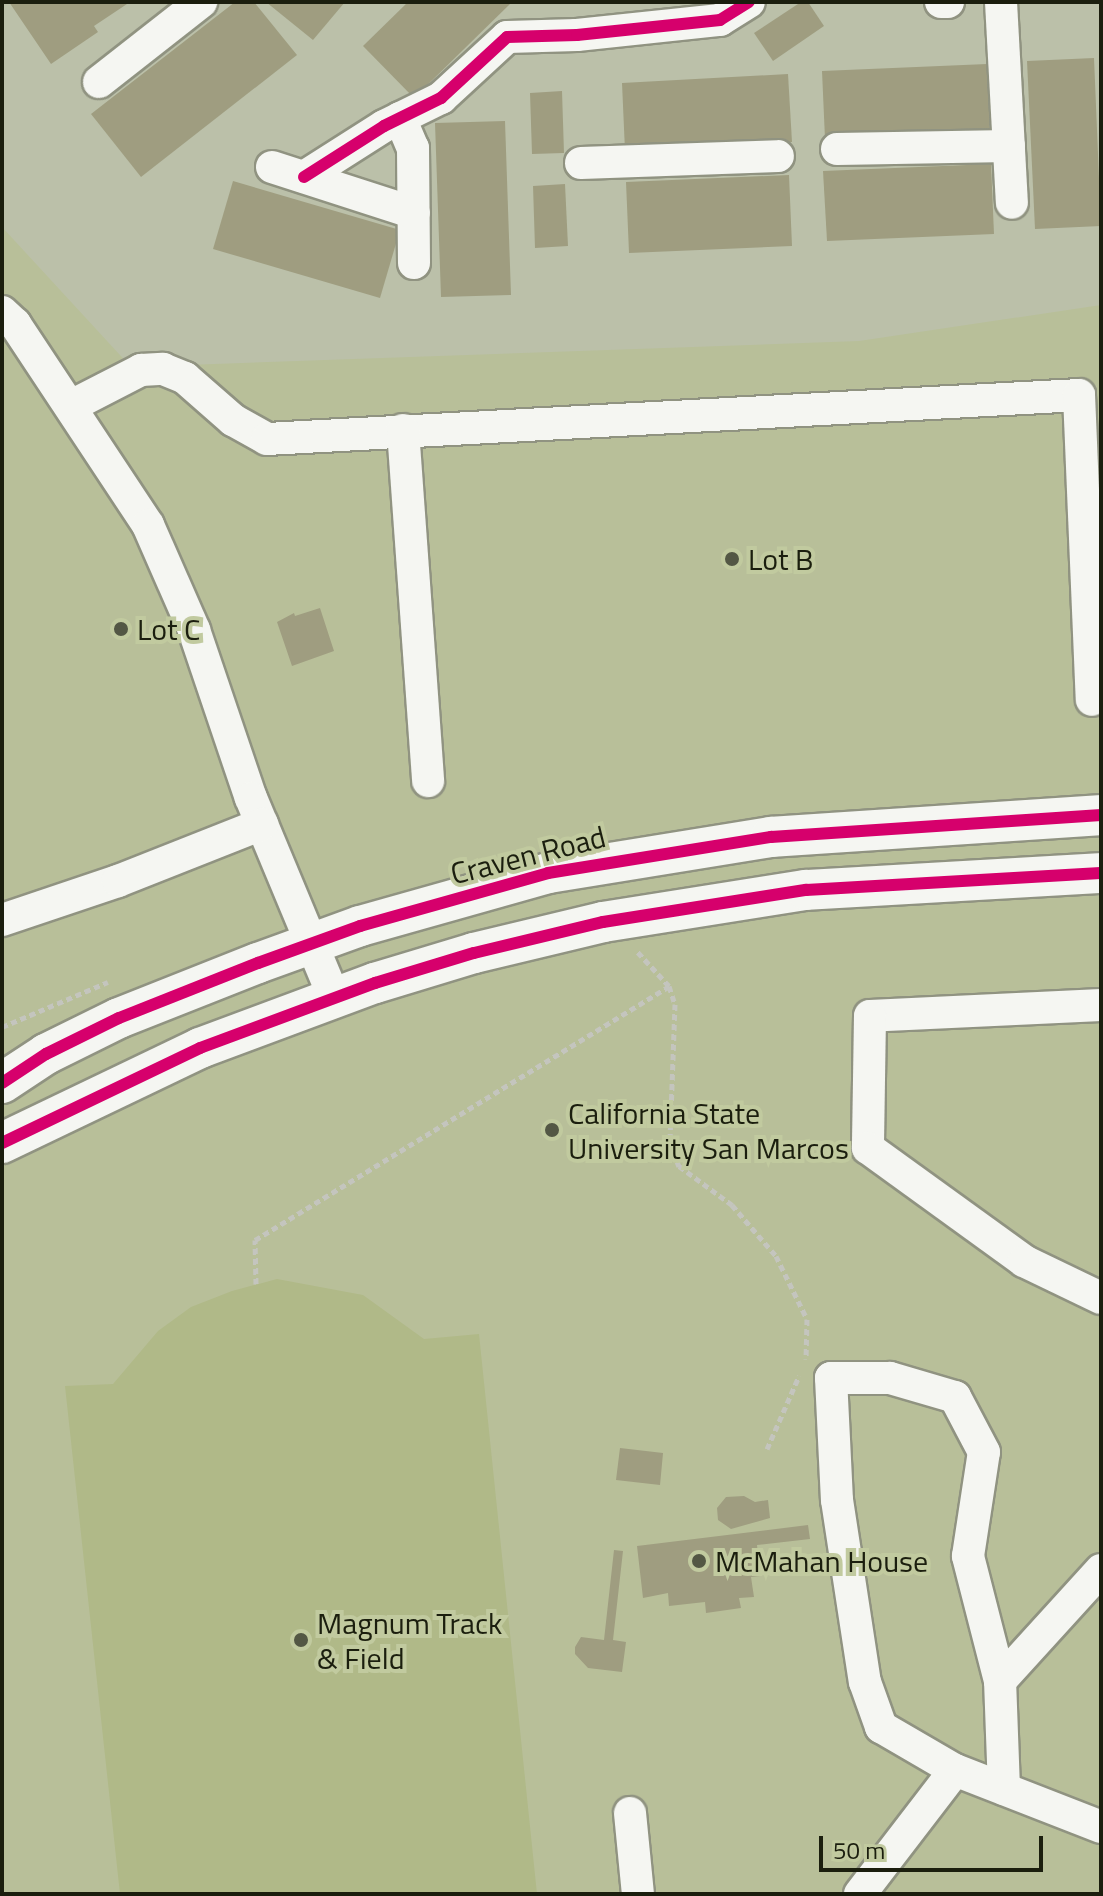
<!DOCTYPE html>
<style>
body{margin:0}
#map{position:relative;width:1103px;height:1896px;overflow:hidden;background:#bbc0a9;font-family:"Titillium Web",sans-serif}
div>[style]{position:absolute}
.built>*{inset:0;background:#b8bf99}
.green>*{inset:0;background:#b0b988}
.building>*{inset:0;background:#9f9d80}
.path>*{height:5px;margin-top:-2.5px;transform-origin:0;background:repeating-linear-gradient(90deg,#c4c5be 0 6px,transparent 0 10px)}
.roads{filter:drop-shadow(2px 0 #909381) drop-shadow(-2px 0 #909381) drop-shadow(0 2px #909381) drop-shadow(0 -2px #909381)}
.minor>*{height:32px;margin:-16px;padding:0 16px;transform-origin:16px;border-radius:16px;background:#f5f6f2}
.major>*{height:40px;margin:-20px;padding:0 20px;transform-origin:20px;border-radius:20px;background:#f5f6f2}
.cycleway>*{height:12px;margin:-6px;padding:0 6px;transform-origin:6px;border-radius:6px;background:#d6006c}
.dots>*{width:22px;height:22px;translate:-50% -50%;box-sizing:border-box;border:4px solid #c1ca9f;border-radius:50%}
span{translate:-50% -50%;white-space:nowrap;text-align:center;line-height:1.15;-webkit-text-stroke:8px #c1ca9f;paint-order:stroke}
.poi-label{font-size:30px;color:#1b1e0e}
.left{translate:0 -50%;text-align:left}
.street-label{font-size:30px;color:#1b1e0e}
.frame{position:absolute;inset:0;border:4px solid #1b1e0e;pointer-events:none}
.scale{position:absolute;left:819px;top:1836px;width:224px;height:36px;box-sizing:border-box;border:4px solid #1b1e0e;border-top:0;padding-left:10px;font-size:24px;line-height:28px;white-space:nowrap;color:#1b1e0e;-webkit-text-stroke:6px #c1ca9f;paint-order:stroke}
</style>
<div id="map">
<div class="built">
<i style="clip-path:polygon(2px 227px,131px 367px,859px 341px,1101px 305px,1101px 1894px,2px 1894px)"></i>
</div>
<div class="green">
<i style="clip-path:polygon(277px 1279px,363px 1295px,424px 1339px,479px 1334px,537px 1894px,120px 1894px,65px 1386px,113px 1384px,158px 1331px,191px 1307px,232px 1291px)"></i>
</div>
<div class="building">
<i style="clip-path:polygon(9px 2px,130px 2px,94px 26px,98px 32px,51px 64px)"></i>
<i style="clip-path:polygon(235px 2px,254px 2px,297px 55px,141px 177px,91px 114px)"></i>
<i style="clip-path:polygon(266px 2px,345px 2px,313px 40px)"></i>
<i style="clip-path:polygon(408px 2px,512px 2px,414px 98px,363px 46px)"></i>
<i style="clip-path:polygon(801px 2px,808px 2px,824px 26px,773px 61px,754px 33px)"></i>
<i style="clip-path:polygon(1094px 58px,1101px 226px,1035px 229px,1027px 61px)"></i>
<i style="clip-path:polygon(987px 64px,990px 133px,825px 139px,822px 71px)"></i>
<i style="clip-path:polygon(788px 74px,792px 142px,625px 151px,622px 83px)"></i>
<i style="clip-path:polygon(562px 91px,564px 153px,532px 154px,530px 93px)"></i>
<i style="clip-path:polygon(505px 121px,511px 295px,441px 297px,435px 123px)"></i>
<i style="clip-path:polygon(991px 164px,994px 234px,827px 241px,823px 171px)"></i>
<i style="clip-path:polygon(789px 175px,792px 246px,629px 253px,626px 182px)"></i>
<i style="clip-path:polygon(233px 181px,400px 230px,380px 298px,213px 249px)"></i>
<i style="clip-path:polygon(565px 184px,568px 246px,535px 248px,533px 186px)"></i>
<i style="clip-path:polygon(320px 608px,334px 651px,292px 666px,277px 622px,294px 613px,295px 616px)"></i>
<i style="clip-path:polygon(620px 1448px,663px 1453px,660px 1485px,616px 1480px)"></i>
<i style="clip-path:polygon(744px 1496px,755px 1502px,768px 1500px,770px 1518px,731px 1529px,718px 1520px,717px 1508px,726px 1497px)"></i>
<i style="clip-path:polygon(808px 1525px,810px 1539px,757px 1545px,760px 1576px,751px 1577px,754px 1597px,739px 1598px,741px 1608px,706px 1613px,705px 1602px,669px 1606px,668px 1593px,643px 1598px,637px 1546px)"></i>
<i style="clip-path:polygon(614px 1550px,623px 1551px,613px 1640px,626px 1642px,622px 1672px,588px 1668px,575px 1654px,575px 1647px,581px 1637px,604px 1640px)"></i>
</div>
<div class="path">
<i style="left:669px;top:986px;width:19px;rotate:72deg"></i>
<i style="left:675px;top:1004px;width:139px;rotate:92.1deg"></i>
<i style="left:670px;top:1143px;width:25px;rotate:69deg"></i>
<i style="left:679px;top:1166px;width:66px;rotate:36.3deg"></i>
<i style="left:732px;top:1205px;width:67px;rotate:49.2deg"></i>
<i style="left:776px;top:1256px;width:70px;rotate:63.8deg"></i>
<i style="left:807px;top:1319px;width:40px;rotate:91.4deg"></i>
<i style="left:2px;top:1027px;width:115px;rotate:-23deg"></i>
<i style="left:256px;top:1284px;width:44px;rotate:-91.3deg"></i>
<i style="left:255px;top:1240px;width:486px;rotate:-31.5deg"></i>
<i style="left:669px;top:986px;width:50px;rotate:-132.6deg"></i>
<i style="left:767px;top:1449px;width:80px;rotate:-66.3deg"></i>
</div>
<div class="roads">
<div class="minor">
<i style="left:941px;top:2px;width:7px"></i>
<i style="left:1001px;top:2px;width:201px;rotate:86.9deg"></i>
<i style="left:99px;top:82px;width:130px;rotate:-38.1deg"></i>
<i style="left:400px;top:118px;width:33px;rotate:67deg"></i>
<i style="left:413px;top:148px;width:115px;rotate:89.5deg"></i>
<i style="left:837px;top:149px;width:172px;rotate:-1deg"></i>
<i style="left:581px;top:163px;width:197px;rotate:-2deg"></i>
<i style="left:272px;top:167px;width:149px;rotate:17.9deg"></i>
<i style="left:304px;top:177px;width:95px;rotate:-32.5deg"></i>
<i style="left:384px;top:126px;width:64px;rotate:-26.2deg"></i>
<i style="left:441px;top:98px;width:90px;rotate:-42.7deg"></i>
<i style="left:507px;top:37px;width:70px;rotate:-1.6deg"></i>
<i style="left:577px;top:35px;width:144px;rotate:-6deg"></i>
<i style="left:720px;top:20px;width:34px;rotate:-32deg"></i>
<i style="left:2px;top:312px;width:18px;rotate:43deg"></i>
<i style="left:15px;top:324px;width:241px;rotate:56.5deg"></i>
<i style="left:148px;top:525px;width:115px;rotate:66.3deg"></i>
<i style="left:194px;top:630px;width:177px;rotate:71.3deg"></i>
<i style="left:251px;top:798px;width:216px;rotate:67.4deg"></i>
<i style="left:71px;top:406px;width:79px;rotate:-27.2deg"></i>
<i style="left:141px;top:370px;width:22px;rotate:-3deg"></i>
<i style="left:163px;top:369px;width:24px;rotate:22deg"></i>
<i style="left:185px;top:378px;width:64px;rotate:41.2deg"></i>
<i style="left:233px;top:420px;width:39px;rotate:29deg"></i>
<i style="left:267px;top:439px;width:813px;rotate:-3.1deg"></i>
<i style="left:1079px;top:395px;width:305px;rotate:87.6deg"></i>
<i style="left:403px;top:430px;width:352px;rotate:85.9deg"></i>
<i style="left:2px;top:920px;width:122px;rotate:-18.6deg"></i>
<i style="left:118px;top:881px;width:155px;rotate:-21.6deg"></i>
<i style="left:1101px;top:1005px;width:231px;rotate:177.3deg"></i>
<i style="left:870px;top:1016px;width:132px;rotate:90.9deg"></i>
<i style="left:868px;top:1148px;width:193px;rotate:35.9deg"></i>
<i style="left:1024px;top:1261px;width:85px;rotate:25.7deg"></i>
<i style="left:1000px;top:1681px;width:150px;rotate:-47.7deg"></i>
<i style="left:1004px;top:1789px;width:108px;rotate:-92.1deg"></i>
<i style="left:1000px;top:1681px;width:129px;rotate:-104.4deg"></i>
<i style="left:968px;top:1556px;width:105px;rotate:-81.3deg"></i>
<i style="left:984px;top:1452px;width:62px;rotate:-117.8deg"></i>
<i style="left:955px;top:1397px;width:68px;rotate:-163.7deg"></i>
<i style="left:890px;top:1378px;width:59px;rotate:180deg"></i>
<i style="left:831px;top:1378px;width:122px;rotate:87.2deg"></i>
<i style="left:837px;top:1500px;width:184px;rotate:81.3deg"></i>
<i style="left:865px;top:1682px;width:48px;rotate:70.4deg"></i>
<i style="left:881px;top:1727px;width:86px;rotate:30.2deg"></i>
<i style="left:955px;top:1770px;width:157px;rotate:21.3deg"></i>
<i style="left:630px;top:1813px;width:81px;rotate:84.4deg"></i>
<i style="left:860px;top:1894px;width:156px;rotate:-52.5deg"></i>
</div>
<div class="major">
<i style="left:2px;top:1083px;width:53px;rotate:-33.4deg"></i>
<i style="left:46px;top:1054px;width:81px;rotate:-26.3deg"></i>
<i style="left:119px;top:1018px;width:149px;rotate:-21.6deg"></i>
<i style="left:258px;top:963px;width:109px;rotate:-19.9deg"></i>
<i style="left:360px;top:926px;width:195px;rotate:-15.7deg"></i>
<i style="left:548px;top:873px;width:226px;rotate:-9.2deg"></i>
<i style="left:771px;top:837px;width:331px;rotate:-3.8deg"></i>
<i style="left:2px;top:1143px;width:220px;rotate:-25.6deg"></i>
<i style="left:200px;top:1048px;width:187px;rotate:-20.4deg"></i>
<i style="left:375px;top:983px;width:103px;rotate:-16.9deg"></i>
<i style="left:474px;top:953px;width:133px;rotate:-13.5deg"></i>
<i style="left:603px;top:922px;width:206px;rotate:-9deg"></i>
<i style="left:806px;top:890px;width:295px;rotate:-3.3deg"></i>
</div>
</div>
<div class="cycleway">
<i style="left:304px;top:177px;width:95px;rotate:-32.5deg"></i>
<i style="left:384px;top:126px;width:64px;rotate:-26.2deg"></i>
<i style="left:441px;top:98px;width:90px;rotate:-42.7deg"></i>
<i style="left:507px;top:37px;width:70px;rotate:-1.6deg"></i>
<i style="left:577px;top:35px;width:144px;rotate:-6deg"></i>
<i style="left:720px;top:20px;width:34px;rotate:-32deg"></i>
<i style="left:2px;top:1083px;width:53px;rotate:-33.4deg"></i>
<i style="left:46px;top:1054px;width:81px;rotate:-26.3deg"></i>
<i style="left:119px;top:1018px;width:149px;rotate:-21.6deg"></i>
<i style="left:258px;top:963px;width:109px;rotate:-19.9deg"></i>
<i style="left:360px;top:926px;width:195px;rotate:-15.7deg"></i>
<i style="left:548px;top:873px;width:226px;rotate:-9.2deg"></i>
<i style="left:771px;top:837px;width:331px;rotate:-3.8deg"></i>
<i style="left:2px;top:1143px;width:220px;rotate:-25.6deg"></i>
<i style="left:200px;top:1048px;width:187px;rotate:-20.4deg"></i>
<i style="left:375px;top:983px;width:103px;rotate:-16.9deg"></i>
<i style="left:474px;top:953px;width:133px;rotate:-13.5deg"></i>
<i style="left:603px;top:922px;width:206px;rotate:-9deg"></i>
<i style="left:806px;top:890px;width:295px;rotate:-3.3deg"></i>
</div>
<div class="dots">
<i style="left:732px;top:559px;background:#535744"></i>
<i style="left:121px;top:629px;background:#535744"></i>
<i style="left:552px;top:1130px;background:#535744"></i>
<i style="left:699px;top:1561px;background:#535744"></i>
<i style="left:301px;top:1640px;background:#535744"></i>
</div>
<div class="poi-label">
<span class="left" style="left:748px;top:559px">Lot B</span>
<span class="left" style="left:137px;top:629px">Lot C</span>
<span class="left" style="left:568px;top:1130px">California State<br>University San Marcos</span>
<span class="left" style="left:715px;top:1561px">McMahan House</span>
<span class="left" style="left:317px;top:1640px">Magnum Track<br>&amp; Field</span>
</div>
<div class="street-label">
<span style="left:528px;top:855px;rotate:-14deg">Craven Road</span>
</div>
<div class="frame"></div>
<div class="scale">50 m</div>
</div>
